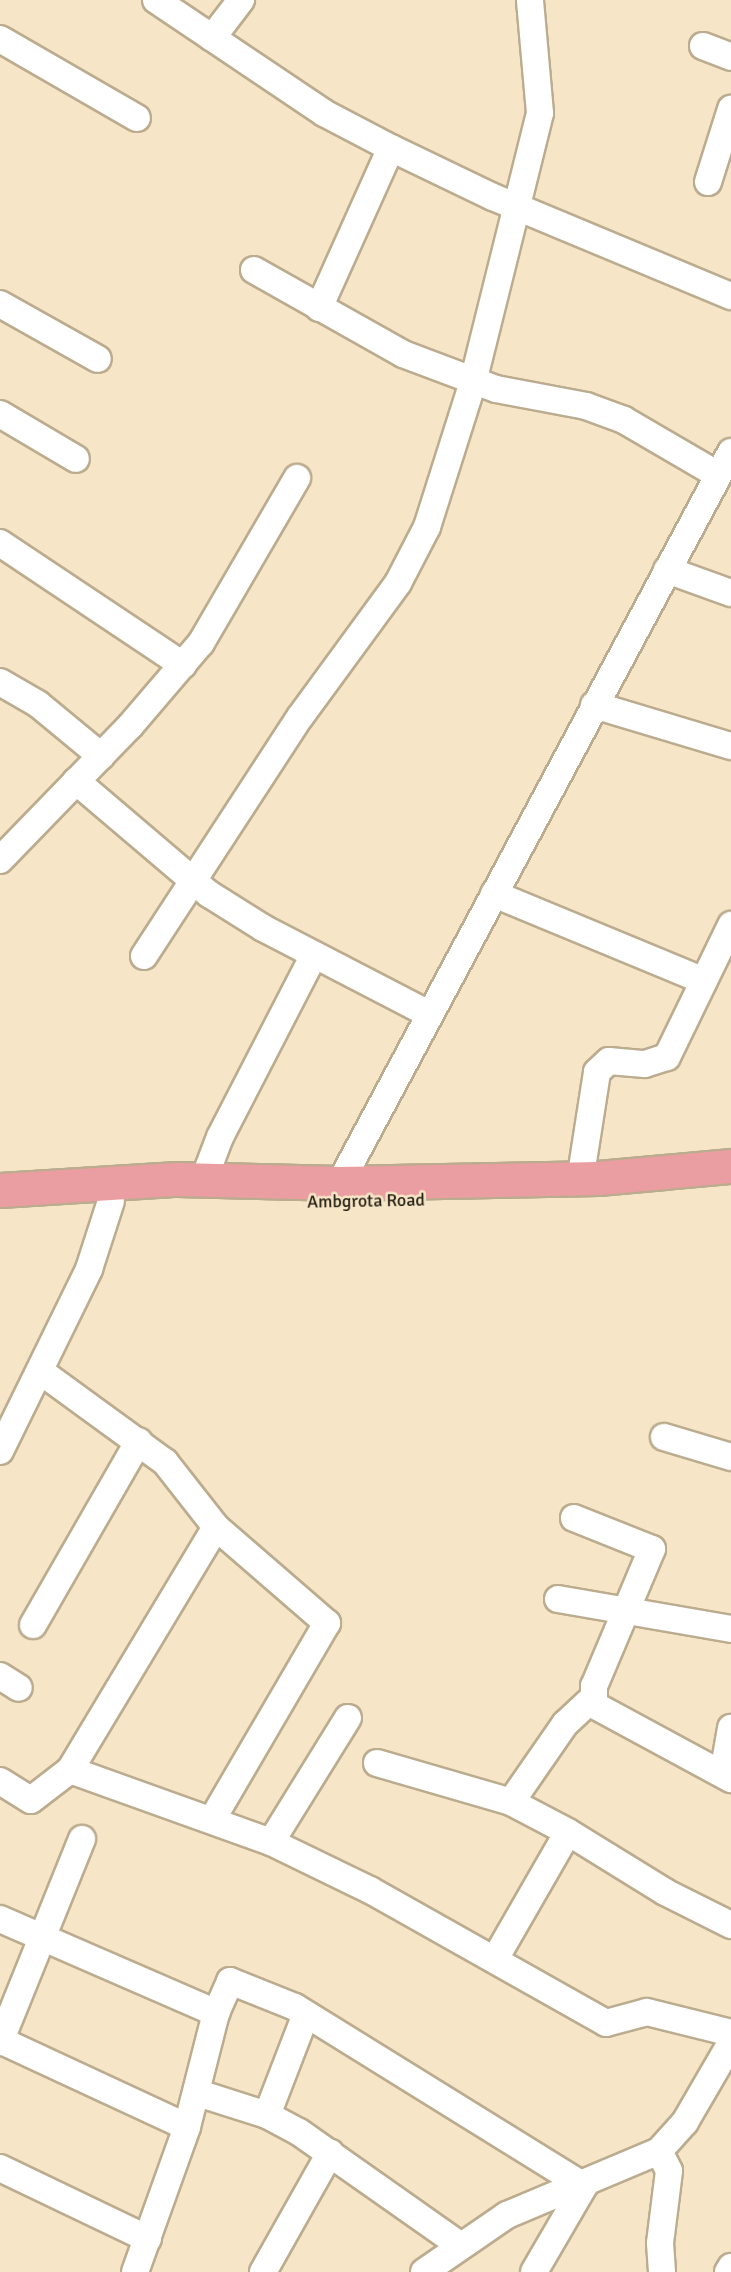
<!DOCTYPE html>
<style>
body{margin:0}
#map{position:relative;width:731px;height:2272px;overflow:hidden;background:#f6e6c7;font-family:Signika,sans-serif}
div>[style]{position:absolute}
.roads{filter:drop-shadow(2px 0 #bcac8f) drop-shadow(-2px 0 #bcac8f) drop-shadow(0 2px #bcac8f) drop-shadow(0 -2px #bcac8f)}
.minor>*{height:26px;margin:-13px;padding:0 13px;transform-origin:13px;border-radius:13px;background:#fff}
.major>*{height:33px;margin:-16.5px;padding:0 16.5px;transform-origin:16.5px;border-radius:16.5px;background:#eb9ea1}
span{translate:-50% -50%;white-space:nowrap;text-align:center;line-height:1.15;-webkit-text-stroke:5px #f6e6c7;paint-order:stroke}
.street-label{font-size:18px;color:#241e13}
</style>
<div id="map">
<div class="roads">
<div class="minor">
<i style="left:156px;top:0;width:202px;rotate:33.9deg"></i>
<i style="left:324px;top:113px;width:76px;rotate:27.6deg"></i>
<i style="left:391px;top:148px;width:113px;rotate:25.7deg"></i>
<i style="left:493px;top:197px;width:258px;rotate:22.6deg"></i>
<i style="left:212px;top:38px;width:48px;rotate:-52.7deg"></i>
<i style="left:0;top:39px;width:158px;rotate:30deg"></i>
<i style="left:703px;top:46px;width:30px;rotate:21deg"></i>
<i style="left:708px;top:182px;width:77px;rotate:-72.5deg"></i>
<i style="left:254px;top:270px;width:171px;rotate:29.4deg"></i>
<i style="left:403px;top:354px;width:99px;rotate:20.6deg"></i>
<i style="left:496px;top:389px;width:92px;rotate:10.7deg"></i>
<i style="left:586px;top:406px;width:40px;rotate:20.2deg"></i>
<i style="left:624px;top:420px;width:109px;rotate:30.3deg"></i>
<i style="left:0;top:304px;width:112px;rotate:29.3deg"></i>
<i style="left:319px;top:308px;width:175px;rotate:-65.8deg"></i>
<i style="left:0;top:414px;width:88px;rotate:30.6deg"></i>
<i style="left:0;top:543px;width:220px;rotate:33.7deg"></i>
<i style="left:667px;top:570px;width:68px;rotate:19.8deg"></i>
<i style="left:0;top:682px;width:44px;rotate:30.1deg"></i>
<i style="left:38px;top:704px;width:82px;rotate:39.5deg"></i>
<i style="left:594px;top:705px;width:143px;rotate:16.7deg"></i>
<i style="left:76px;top:781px;width:175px;rotate:40.4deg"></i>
<i style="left:209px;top:894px;width:64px;rotate:32.2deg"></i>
<i style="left:263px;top:928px;width:187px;rotate:27.4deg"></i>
<i style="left:0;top:860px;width:187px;rotate:-45.9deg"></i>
<i style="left:130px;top:726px;width:109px;rotate:-49.5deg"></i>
<i style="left:201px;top:643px;width:191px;rotate:-59.8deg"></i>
<i style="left:494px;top:894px;width:227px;rotate:22.5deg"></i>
<i style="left:144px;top:956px;width:285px;rotate:-56.9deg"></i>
<i style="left:300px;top:717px;width:166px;rotate:-53.8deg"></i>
<i style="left:398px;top:583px;width:63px;rotate:-62.6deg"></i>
<i style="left:427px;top:527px;width:152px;rotate:-72.4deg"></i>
<i style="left:473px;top:382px;width:277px;rotate:-76deg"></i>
<i style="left:540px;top:113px;width:113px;rotate:-95.1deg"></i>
<i style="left:582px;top:1168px;width:97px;rotate:-81.1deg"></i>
<i style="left:597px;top:1072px;width:16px;rotate:-43deg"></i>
<i style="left:609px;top:1061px;width:36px;rotate:5deg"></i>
<i style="left:645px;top:1064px;width:23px;rotate:-18deg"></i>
<i style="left:667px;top:1057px;width:147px;rotate:-64.1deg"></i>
<i style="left:204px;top:1179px;width:45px;rotate:-69.1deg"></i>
<i style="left:220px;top:1137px;width:205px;rotate:-62.7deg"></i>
<i style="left:340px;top:1183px;width:829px;rotate:-61.86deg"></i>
<i style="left:40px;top:1371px;width:155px;rotate:36.1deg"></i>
<i style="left:165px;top:1462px;width:83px;rotate:51.9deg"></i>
<i style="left:216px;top:1527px;width:147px;rotate:40.9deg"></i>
<i style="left:327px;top:1623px;width:226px;rotate:120.3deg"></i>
<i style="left:664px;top:1437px;width:70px;rotate:16.6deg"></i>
<i style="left:0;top:1451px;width:203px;rotate:-63.9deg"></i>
<i style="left:89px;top:1269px;width:71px;rotate:-72.1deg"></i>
<i style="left:574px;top:1518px;width:84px;rotate:21.7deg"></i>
<i style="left:652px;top:1549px;width:149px;rotate:112.9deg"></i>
<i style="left:594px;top:1686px;width:19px;rotate:90deg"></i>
<i style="left:594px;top:1705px;width:156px;rotate:28.4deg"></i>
<i style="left:216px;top:1527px;width:283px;rotate:121deg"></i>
<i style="left:70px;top:1770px;width:214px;rotate:19.7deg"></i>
<i style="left:271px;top:1842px;width:110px;rotate:25.9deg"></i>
<i style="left:370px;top:1890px;width:271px;rotate:29.4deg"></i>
<i style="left:606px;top:2023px;width:42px;rotate:-15deg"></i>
<i style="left:647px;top:2012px;width:87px;rotate:14deg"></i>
<i style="left:558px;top:1599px;width:176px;rotate:9.8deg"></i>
<i style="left:33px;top:1625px;width:212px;rotate:-60.1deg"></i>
<i style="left:0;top:1676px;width:22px;rotate:32deg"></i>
<i style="left:377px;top:1763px;width:140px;rotate:16.2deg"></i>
<i style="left:511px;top:1802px;width:64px;rotate:27.8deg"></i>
<i style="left:723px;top:1774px;width:47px;rotate:-80.1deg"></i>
<i style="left:0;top:1781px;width:36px;rotate:32deg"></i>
<i style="left:31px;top:1800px;width:49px;rotate:-37.6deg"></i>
<i style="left:511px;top:1802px;width:95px;rotate:-55.3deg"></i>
<i style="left:565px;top:1724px;width:37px;rotate:-43deg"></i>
<i style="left:271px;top:1842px;width:146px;rotate:-58.2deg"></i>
<i style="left:0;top:1919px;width:236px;rotate:23.5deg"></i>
<i style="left:216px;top:2013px;width:118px;rotate:104.3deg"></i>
<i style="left:495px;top:1959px;width:146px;rotate:-60.1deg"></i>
<i style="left:568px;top:1832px;width:114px;rotate:31.7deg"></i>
<i style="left:665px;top:1892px;width:74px;rotate:26.6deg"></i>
<i style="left:216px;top:2013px;width:35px;rotate:-66deg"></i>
<i style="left:230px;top:1981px;width:70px;rotate:21.8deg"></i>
<i style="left:295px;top:2007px;width:340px;rotate:31.8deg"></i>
<i style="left:584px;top:2186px;width:99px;rotate:120.2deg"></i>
<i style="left:0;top:2040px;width:206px;rotate:24.9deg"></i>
<i style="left:187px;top:2127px;width:154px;rotate:109.7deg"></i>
<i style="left:0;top:2042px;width:219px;rotate:-68deg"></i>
<i style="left:198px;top:2093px;width:72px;rotate:17.7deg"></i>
<i style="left:267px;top:2115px;width:36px;rotate:28deg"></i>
<i style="left:299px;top:2132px;width:197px;rotate:35.1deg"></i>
<i style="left:267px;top:2115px;width:108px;rotate:-68.9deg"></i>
<i style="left:659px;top:2151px;width:22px;rotate:63deg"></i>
<i style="left:669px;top:2171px;width:73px;rotate:97.1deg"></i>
<i style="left:660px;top:2243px;width:29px;rotate:86deg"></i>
<i style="left:0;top:2168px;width:164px;rotate:25.6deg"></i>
<i style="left:263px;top:2272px;width:137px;rotate:-60.6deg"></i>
<i style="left:424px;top:2272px;width:101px;rotate:-34.5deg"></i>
<i style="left:507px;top:2215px;width:165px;rotate:-22.8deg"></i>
<i style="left:659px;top:2151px;width:39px;rotate:-48deg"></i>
<i style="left:685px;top:2122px;width:91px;rotate:-59.8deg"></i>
<i style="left:728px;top:2272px;width:6px;rotate:-59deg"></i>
</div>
<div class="major">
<i style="left:0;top:1190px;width:177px;rotate:-3.6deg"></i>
<i style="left:177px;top:1179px;width:163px;rotate:1.4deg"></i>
<i style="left:340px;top:1183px;width:258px;rotate:-1.1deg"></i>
<i style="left:598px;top:1178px;width:134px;rotate:-5.2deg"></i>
</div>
</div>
<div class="street-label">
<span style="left:366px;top:1201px;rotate:-1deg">Ambgrota Road</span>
</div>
</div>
